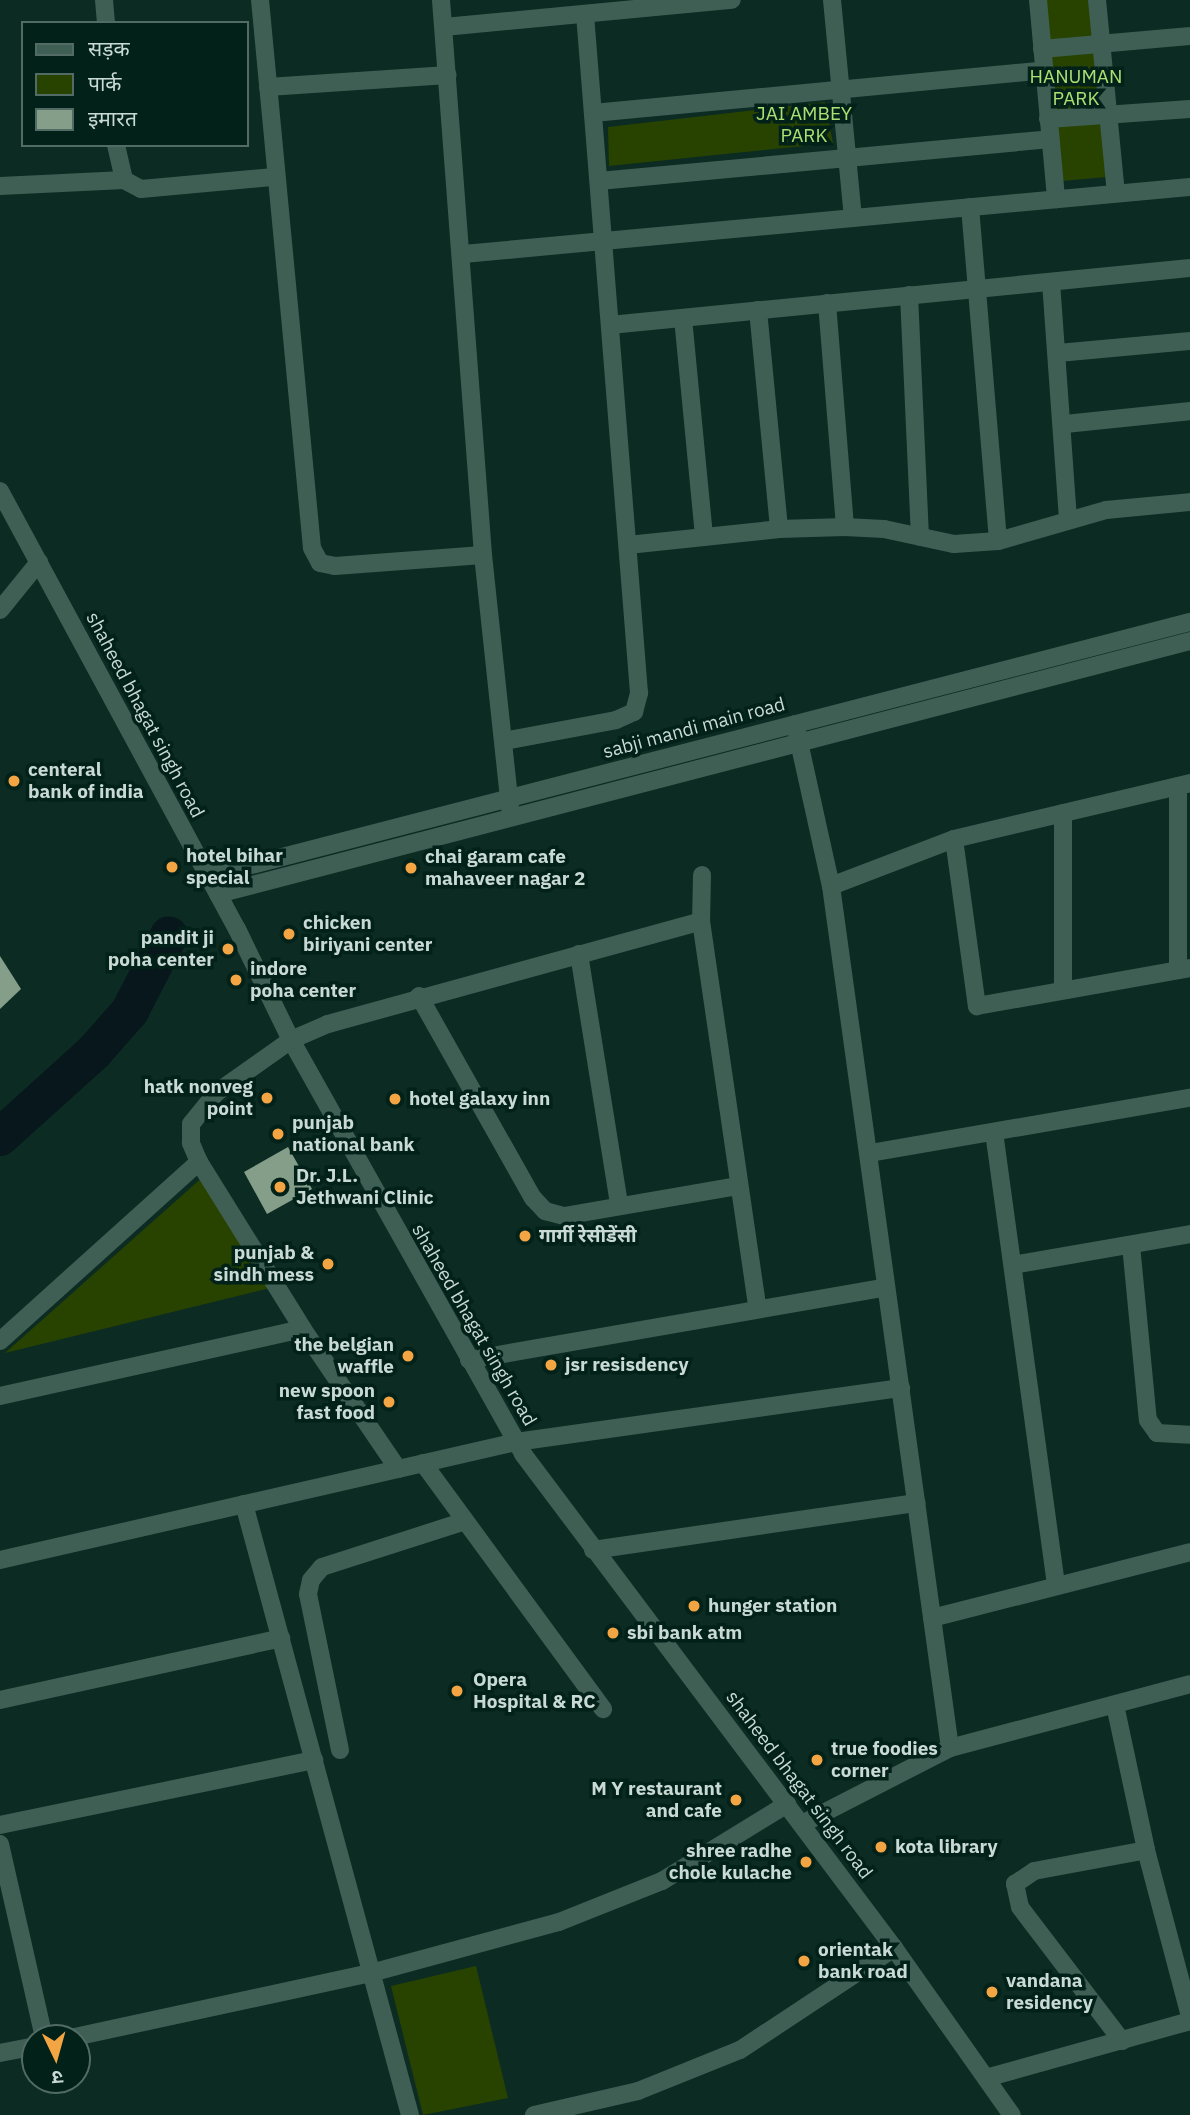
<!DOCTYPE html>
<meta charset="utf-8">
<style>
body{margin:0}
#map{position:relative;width:1190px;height:2115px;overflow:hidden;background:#0c2b23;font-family:"IBM Plex Sans","Noto Sans Devanagari",sans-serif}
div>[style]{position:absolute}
.green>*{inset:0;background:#284300}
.river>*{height:38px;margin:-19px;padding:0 19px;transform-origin:19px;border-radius:19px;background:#07171b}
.building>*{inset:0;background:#859e8a}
.minor>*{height:18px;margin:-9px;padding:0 9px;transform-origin:9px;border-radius:9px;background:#3f5f54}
.dots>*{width:19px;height:19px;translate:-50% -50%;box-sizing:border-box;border:4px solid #022119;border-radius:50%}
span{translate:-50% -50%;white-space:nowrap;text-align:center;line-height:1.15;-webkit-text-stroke:7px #022119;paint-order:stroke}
.park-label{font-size:19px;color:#abe073}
.street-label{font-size:19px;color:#c9dad4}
.poi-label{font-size:19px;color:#c9dad4;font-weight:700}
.left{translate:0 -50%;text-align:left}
.right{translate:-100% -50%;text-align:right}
.legend{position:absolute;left:21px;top:21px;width:228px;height:126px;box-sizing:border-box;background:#022119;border:2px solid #526b64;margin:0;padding:9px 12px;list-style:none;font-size:21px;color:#c9dad4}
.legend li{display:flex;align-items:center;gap:14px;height:35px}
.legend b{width:35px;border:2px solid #526b64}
.north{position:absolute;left:21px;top:2024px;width:70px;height:70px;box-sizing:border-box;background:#022119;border:2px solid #526b64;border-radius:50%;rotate:175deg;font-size:19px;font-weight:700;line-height:28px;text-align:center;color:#c9dad4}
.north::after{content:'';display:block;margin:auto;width:24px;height:32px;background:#f3a443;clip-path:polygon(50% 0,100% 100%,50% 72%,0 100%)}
</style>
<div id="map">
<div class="green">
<i style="clip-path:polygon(1045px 0,1091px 0,1107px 177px,1062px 181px)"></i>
<i style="clip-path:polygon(825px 102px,833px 143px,609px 166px,608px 127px)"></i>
<i style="clip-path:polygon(205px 1175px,274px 1287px,5px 1353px)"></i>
<i style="clip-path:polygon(476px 1966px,508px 2098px,423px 2115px,391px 1986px)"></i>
</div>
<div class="river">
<i style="left:0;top:1137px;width:127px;rotate:-42.1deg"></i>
<i style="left:94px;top:1052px;width:55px;rotate:-48.7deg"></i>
<i style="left:130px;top:1011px;width:85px;rotate:-62.8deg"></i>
</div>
<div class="building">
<i style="clip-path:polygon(0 956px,21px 989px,0 1009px)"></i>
<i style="clip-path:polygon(288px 1147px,312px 1189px,267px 1214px,244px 1172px)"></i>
</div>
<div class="minor">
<i style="left:104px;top:0;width:23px;rotate:85deg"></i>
<i style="left:260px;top:0;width:550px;rotate:84.58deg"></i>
<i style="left:312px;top:548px;width:17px;rotate:62deg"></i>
<i style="left:320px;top:563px;width:15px;rotate:11deg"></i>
<i style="left:335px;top:566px;width:148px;rotate:-4.3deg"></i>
<i style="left:441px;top:0;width:557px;rotate:85.67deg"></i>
<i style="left:483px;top:555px;width:255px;rotate:83.9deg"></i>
<i style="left:832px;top:0;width:219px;rotate:84.5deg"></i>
<i style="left:1038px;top:0;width:200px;rotate:84.8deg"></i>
<i style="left:1097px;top:0;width:194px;rotate:84.4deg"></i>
<i style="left:444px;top:27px;width:289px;rotate:-5.4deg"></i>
<i style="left:1042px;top:49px;width:149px;rotate:-5deg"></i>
<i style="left:268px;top:87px;width:180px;rotate:-3.8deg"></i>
<i style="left:593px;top:113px;width:453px;rotate:-5.4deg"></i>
<i style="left:1048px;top:119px;width:142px;rotate:-4deg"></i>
<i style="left:116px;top:145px;width:36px;rotate:77deg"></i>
<i style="left:124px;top:180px;width:19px;rotate:28deg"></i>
<i style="left:141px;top:189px;width:134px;rotate:-5.2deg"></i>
<i style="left:599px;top:181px;width:453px;rotate:-5.3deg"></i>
<i style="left:0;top:186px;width:124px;rotate:-2.8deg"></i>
<i style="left:970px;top:207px;width:335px;rotate:85.2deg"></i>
<i style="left:463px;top:254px;width:730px;rotate:-5.27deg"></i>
<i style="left:1051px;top:282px;width:237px;rotate:85.9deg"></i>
<i style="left:909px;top:295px;width:242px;rotate:87.4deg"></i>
<i style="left:827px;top:303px;width:225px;rotate:85.4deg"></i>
<i style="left:758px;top:310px;width:220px;rotate:84.5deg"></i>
<i style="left:683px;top:318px;width:220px;rotate:84.5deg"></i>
<i style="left:610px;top:325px;width:583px;rotate:-5.61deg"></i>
<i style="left:1058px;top:353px;width:133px;rotate:-5.2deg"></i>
<i style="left:1065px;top:424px;width:126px;rotate:-5.9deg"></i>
<i style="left:0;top:491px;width:498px;rotate:61.6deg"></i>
<i style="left:237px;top:929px;width:123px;rotate:64.1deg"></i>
<i style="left:291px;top:1040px;width:475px;rotate:60.7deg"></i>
<i style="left:523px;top:1454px;width:618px;rotate:53.09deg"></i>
<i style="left:894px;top:1948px;width:204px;rotate:54.8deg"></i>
<i style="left:628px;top:545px;width:152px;rotate:-6deg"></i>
<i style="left:779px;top:529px;width:66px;rotate:-1.7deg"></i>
<i style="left:845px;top:527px;width:39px;rotate:3deg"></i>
<i style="left:884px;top:529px;width:72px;rotate:12.1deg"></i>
<i style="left:954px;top:544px;width:44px;rotate:-3.9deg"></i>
<i style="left:998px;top:541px;width:112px;rotate:-16deg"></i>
<i style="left:1106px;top:510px;width:84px;rotate:-5.4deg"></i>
<i style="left:0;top:610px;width:62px;rotate:-50.9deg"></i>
<i style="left:795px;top:724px;width:166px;rotate:77.5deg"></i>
<i style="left:831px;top:886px;width:870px;rotate:82.14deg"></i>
<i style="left:504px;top:741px;width:114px;rotate:-10.6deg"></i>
<i style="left:616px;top:720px;width:20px;rotate:-24deg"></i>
<i style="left:634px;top:712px;width:20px;rotate:-75deg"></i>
<i style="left:639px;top:693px;width:681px;rotate:-94.55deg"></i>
<i style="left:1178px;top:786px;width:184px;rotate:90deg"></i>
<i style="left:954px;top:839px;width:169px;rotate:82.2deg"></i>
<i style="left:977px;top:1006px;width:216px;rotate:-10.1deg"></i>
<i style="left:702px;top:875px;width:46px;rotate:91.2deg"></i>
<i style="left:701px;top:921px;width:390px;rotate:81.7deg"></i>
<i style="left:209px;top:876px;width:1013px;rotate:-14.52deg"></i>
<i style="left:831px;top:886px;width:132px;rotate:-20.9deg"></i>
<i style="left:954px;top:839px;width:243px;rotate:-13.3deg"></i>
<i style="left:218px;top:894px;width:1004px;rotate:-14.59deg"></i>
<i style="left:579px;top:954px;width:254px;rotate:80.9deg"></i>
<i style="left:1063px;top:990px;width:177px;rotate:-90deg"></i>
<i style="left:419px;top:996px;width:232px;rotate:60.6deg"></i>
<i style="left:533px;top:1198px;width:18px;rotate:47deg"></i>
<i style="left:545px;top:1211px;width:20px;rotate:15deg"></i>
<i style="left:564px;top:1216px;width:177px;rotate:-9.8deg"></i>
<i style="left:994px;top:1132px;width:458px;rotate:82.2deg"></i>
<i style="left:870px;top:1153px;width:325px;rotate:-9.8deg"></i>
<i style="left:1131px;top:1245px;width:176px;rotate:84.5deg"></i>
<i style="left:1148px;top:1420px;width:16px;rotate:55deg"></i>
<i style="left:1157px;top:1433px;width:33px;rotate:3deg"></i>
<i style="left:1013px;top:1265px;width:180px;rotate:-9.9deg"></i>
<i style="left:0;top:1341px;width:268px;rotate:-42deg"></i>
<i style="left:469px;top:1360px;width:423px;rotate:-9.9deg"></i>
<i style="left:0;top:1396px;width:310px;rotate:-12.5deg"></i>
<i style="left:423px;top:1463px;width:305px;rotate:53.8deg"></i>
<i style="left:398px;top:1469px;width:169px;rotate:-124.2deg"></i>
<i style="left:303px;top:1329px;width:197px;rotate:-121.9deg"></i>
<i style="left:199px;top:1162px;width:21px;rotate:-113deg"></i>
<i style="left:191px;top:1143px;width:19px;rotate:-90deg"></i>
<i style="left:191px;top:1124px;width:40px;rotate:-51deg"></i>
<i style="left:216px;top:1093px;width:92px;rotate:-35.2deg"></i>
<i style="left:291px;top:1040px;width:40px;rotate:-23.4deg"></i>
<i style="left:328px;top:1024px;width:387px;rotate:-15.4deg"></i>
<i style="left:244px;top:1504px;width:633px;rotate:74.8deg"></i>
<i style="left:593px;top:1550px;width:327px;rotate:-8.3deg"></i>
<i style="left:0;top:1560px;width:529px;rotate:-12.88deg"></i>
<i style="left:516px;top:1442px;width:389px;rotate:-8deg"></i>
<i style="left:932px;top:1618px;width:266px;rotate:-14.3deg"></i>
<i style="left:0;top:1700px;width:288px;rotate:-12.4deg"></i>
<i style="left:1115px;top:1705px;width:148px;rotate:77.9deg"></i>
<i style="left:1146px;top:1850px;width:172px;rotate:75.2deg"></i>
<i style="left:340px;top:1750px;width:159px;rotate:-101.6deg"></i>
<i style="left:308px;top:1594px;width:14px;rotate:-78deg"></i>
<i style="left:311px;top:1580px;width:17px;rotate:-50deg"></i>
<i style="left:322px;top:1567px;width:150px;rotate:-17.8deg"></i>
<i style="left:802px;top:1824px;width:166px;rotate:-27.2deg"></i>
<i style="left:950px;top:1748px;width:248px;rotate:-14.9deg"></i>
<i style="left:0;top:1825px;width:321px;rotate:-11.7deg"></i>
<i style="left:0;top:1844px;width:199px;rotate:77.2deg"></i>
<i style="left:70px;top:2038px;width:308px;rotate:-12.2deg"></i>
<i style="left:371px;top:1973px;width:195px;rotate:-15.2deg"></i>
<i style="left:559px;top:1922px;width:111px;rotate:-21.7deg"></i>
<i style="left:662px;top:1881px;width:147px;rotate:-31.6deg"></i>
<i style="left:1122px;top:2041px;width:168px;rotate:-127.3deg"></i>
<i style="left:1020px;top:1907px;width:24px;rotate:-102deg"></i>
<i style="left:1015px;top:1884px;width:23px;rotate:-34deg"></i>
<i style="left:1034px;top:1871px;width:114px;rotate:-10.6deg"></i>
<i style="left:0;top:2053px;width:36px;rotate:-11deg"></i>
<i style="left:986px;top:2078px;width:212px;rotate:-15.6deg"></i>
<i style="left:534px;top:2115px;width:107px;rotate:-13deg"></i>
<i style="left:638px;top:2091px;width:110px;rotate:-21.9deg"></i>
<i style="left:740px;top:2050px;width:185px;rotate:-33.5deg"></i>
</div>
<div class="dots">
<i style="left:14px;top:781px;background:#f3a443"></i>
<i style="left:172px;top:867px;background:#f3a443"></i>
<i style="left:411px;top:868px;background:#f3a443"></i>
<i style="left:289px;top:934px;background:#f3a443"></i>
<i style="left:228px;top:949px;background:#f3a443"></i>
<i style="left:236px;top:980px;background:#f3a443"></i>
<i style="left:267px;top:1098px;background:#f3a443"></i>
<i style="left:395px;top:1099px;background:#f3a443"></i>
<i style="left:278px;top:1134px;background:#f3a443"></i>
<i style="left:280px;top:1187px;background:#f3a443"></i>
<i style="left:525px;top:1236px;background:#f3a443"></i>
<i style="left:328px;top:1264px;background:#f3a443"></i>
<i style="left:408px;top:1356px;background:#f3a443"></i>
<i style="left:551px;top:1365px;background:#f3a443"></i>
<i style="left:389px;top:1402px;background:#f3a443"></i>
<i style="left:694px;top:1606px;background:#f3a443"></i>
<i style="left:613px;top:1633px;background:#f3a443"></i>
<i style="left:457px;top:1691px;background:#f3a443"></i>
<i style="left:817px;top:1760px;background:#f3a443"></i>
<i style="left:736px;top:1800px;background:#f3a443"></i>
<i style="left:881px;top:1847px;background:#f3a443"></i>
<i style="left:806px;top:1862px;background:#f3a443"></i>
<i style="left:804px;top:1961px;background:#f3a443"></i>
<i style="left:992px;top:1992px;background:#f3a443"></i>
</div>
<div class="park-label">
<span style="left:1076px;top:88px">HANUMAN<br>PARK</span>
<span style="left:804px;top:125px">JAI AMBEY<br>PARK</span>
</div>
<div class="street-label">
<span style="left:145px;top:715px;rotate:62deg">shaheed bhagat singh road</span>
<span style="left:694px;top:728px;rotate:-15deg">sabji mandi main road</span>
<span style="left:474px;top:1325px;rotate:60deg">shaheed bhagat singh road</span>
<span style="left:799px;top:1785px;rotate:53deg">shaheed bhagat singh road</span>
</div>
<div class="poi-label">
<span class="left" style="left:28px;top:781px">centeral<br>bank of india</span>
<span class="left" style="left:186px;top:867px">hotel bihar<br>special</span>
<span class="left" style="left:425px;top:868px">chai garam cafe<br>mahaveer nagar 2</span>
<span class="left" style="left:303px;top:934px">chicken<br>biriyani center</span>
<span class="right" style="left:214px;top:949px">pandit ji<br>poha center</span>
<span class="left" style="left:250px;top:980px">indore<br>poha center</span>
<span class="right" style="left:253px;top:1098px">hatk nonveg<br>point</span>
<span class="left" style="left:409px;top:1099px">hotel galaxy inn</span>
<span class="left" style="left:292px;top:1134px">punjab<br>national bank</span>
<span class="left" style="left:296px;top:1187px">Dr. J.L.<br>Jethwani Clinic</span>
<span class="left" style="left:539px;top:1236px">गार्गी रेसीडेंसी</span>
<span class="right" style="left:314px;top:1264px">punjab &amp;<br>sindh mess</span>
<span class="right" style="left:394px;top:1356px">the belgian<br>waffle</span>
<span class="left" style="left:565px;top:1365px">jsr resisdency</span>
<span class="right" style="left:375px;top:1402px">new spoon<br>fast food</span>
<span class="left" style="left:708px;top:1606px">hunger station</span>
<span class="left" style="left:627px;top:1633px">sbi bank atm</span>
<span class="left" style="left:473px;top:1691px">Opera<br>Hospital &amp; RC</span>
<span class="left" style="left:831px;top:1760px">true foodies<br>corner</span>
<span class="right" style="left:722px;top:1800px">M Y restaurant<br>and cafe</span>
<span class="left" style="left:895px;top:1847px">kota library</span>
<span class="right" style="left:792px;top:1862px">shree radhe<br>chole kulache</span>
<span class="left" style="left:818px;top:1961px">orientak<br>bank road</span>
<span class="left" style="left:1006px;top:1992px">vandana<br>residency</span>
</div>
<ul class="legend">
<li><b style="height:9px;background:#3f5f54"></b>सड़क</li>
<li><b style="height:19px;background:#284300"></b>पार्क</li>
<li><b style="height:19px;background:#859e8a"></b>इमारत</li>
</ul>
<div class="north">उ</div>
</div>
